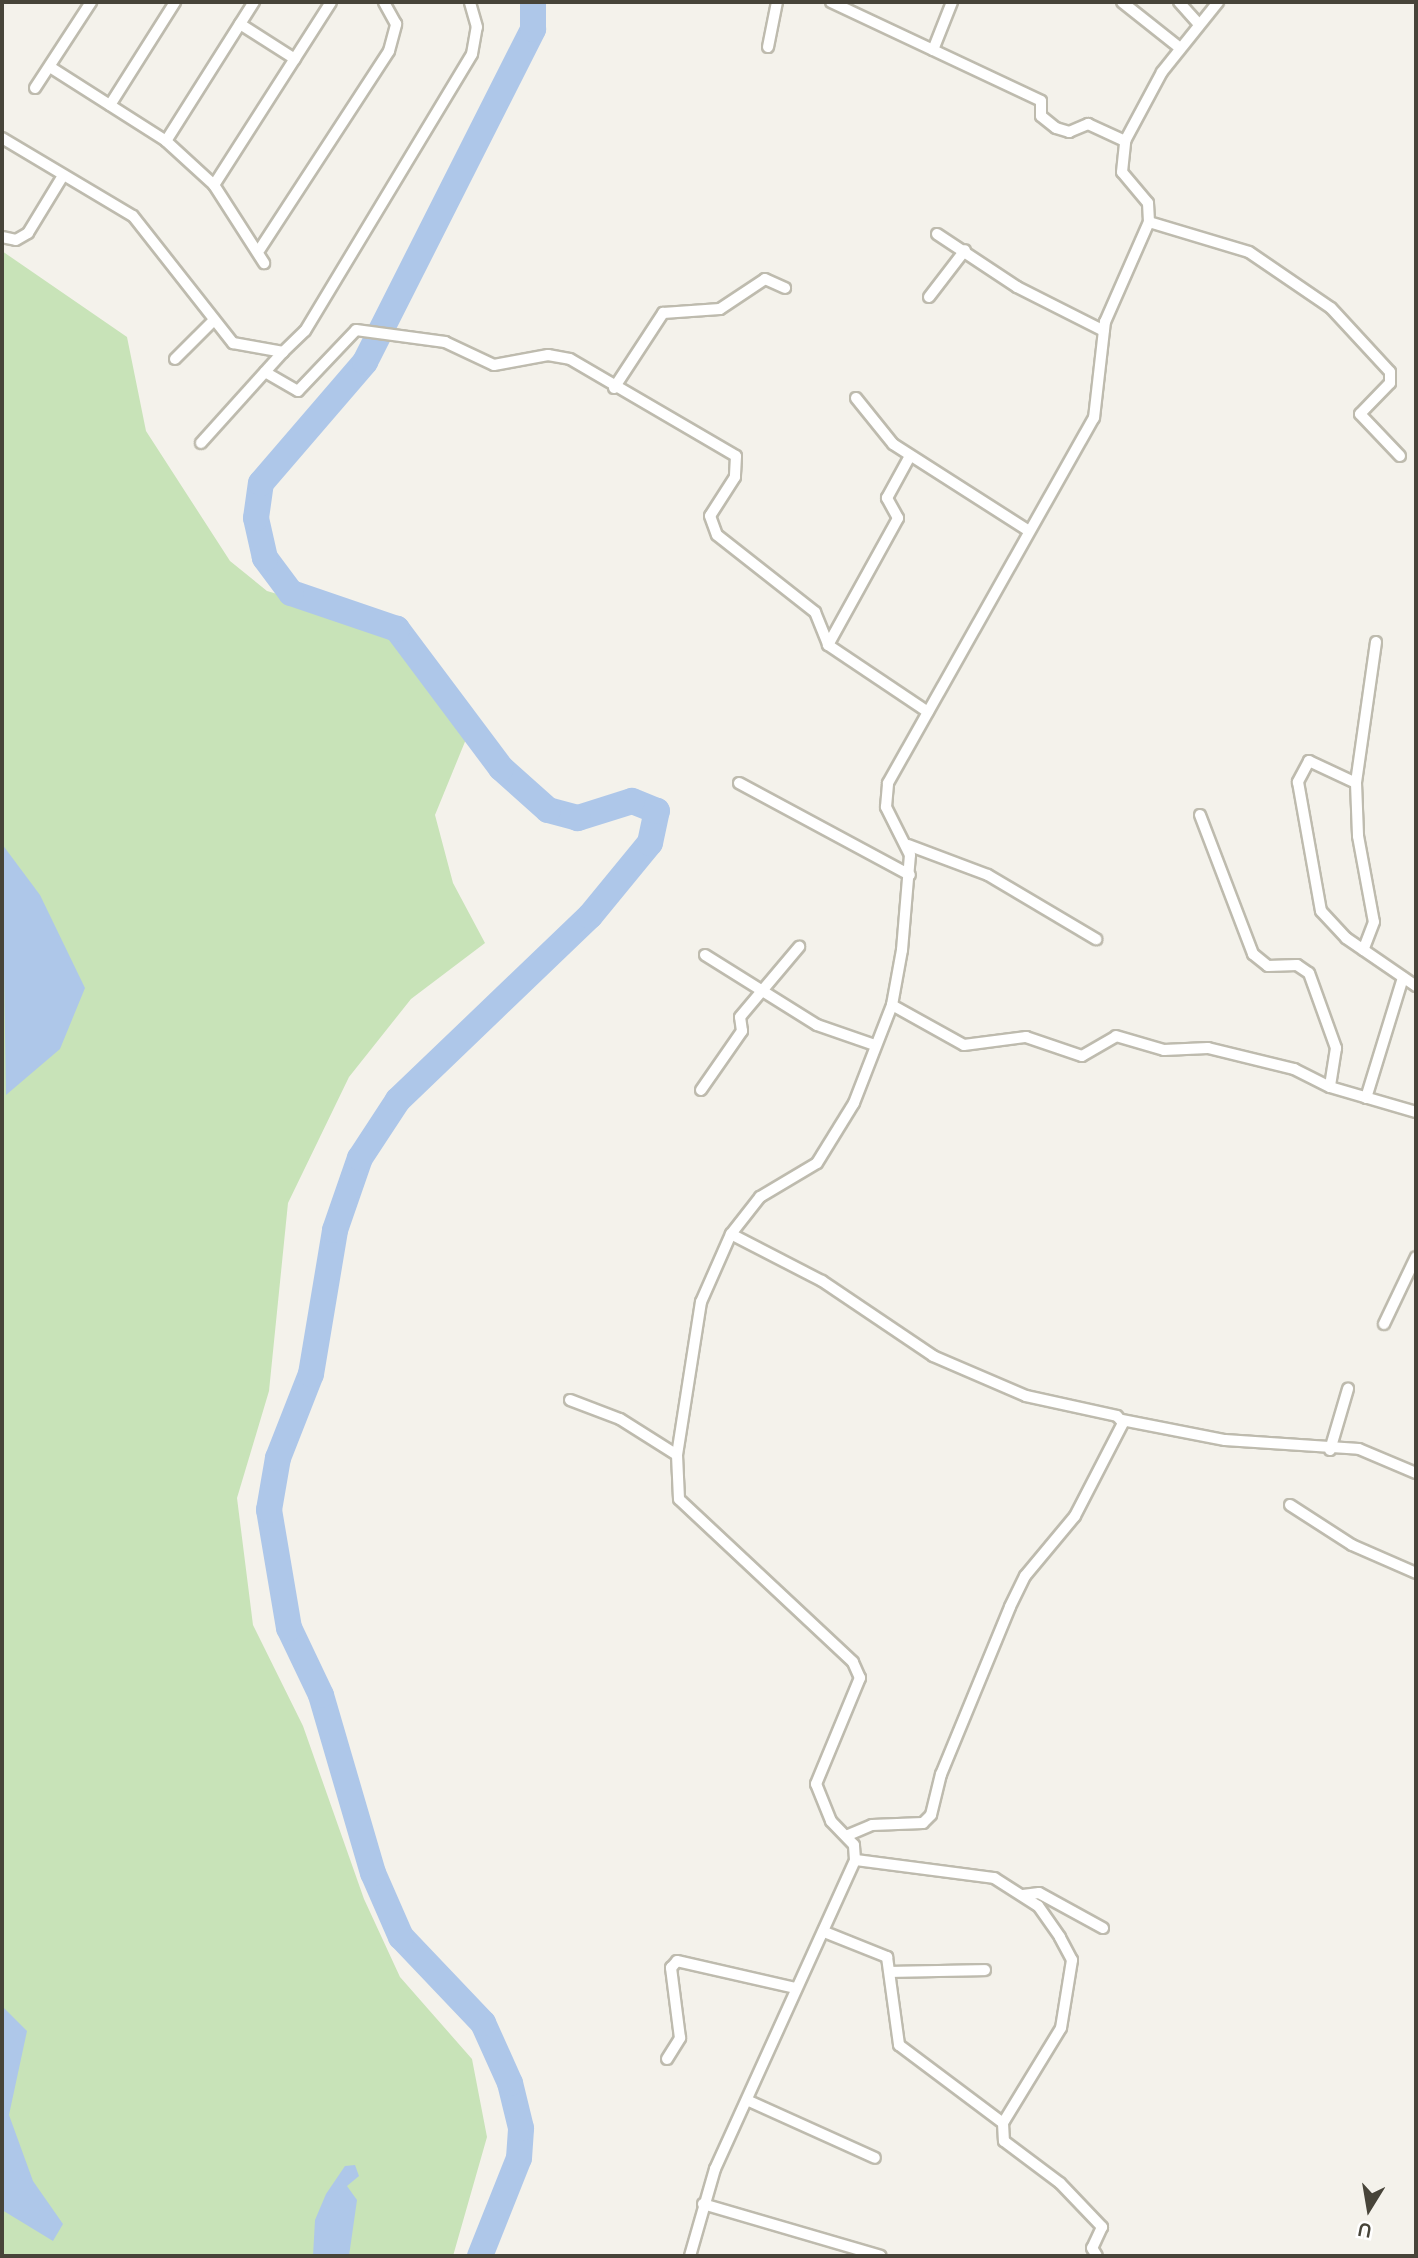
<!DOCTYPE html>
<style>
body{margin:0}
#map{position:relative;width:1418px;height:2258px;overflow:hidden;background:#f4f2eb;font-family:Cabin,sans-serif}
div>[style]{position:absolute}
.green>*{inset:0;background:#c8e3b8}
.water>*{inset:0;background:#aec7e9}
.river>*{height:26px;margin:-13px;padding:0 13px;transform-origin:13px;border-radius:13px;background:#aec7e9}
.roads{filter:drop-shadow(2px 0 #bebbae) drop-shadow(-2px 0 #bebbae) drop-shadow(0 2px #bebbae) drop-shadow(0 -2px #bebbae)}
.street>*{height:10px;margin:-5px;padding:0 5px;transform-origin:5px;border-radius:5px;background:#fff}
span{translate:-50% -50%;white-space:nowrap;text-align:center;line-height:1.15;-webkit-text-stroke:6px #fff;paint-order:stroke}
.frame{position:absolute;inset:0;border:4px solid #474439;pointer-events:none}
.north{position:absolute;left:1334px;top:2174px;width:70px;height:70px;-webkit-text-stroke:5px #fff;paint-order:stroke;rotate:191deg;font-size:19px;font-weight:700;line-height:28px;text-align:center;color:#474439}
.north::after{content:'';display:block;margin:auto;width:24px;height:32px;background:#474439;clip-path:polygon(50% 0,100% 100%,50% 72%,0 100%)}
</style>
<div id="map">
<div class="green">
<i style="clip-path:polygon(2px 251px,127px 337px,146px 431px,230px 561px,267px 591px,397px 629px,471px 727px,435px 815px,453px 883px,485px 943px,411px 999px,349px 1077px,288px 1203px,269px 1391px,237px 1498px,253px 1625px,303px 1726px,364px 1899px,400px 1977px,472px 2059px,487px 2137px,453px 2256px,2px 2256px)"></i>
</div>
<div class="water">
<i style="clip-path:polygon(2px 844px,40px 895px,85px 988px,60px 1049px,6px 1095px)"></i>
<i style="clip-path:polygon(2px 2006px,27px 2031px,9px 2115px,33px 2181px,63px 2224px,53px 2241px,2px 2210px)"></i>
<i style="clip-path:polygon(355px 2165px,359px 2176px,347px 2186px,357px 2200px,349px 2256px,313px 2256px,315px 2220px,326px 2194px,345px 2166px)"></i>
</div>
<div class="river">
<i style="left:480px;top:2256px;width:105px;rotate:-68.3deg"></i>
<i style="left:519px;top:2158px;width:30px;rotate:-86deg"></i>
<i style="left:521px;top:2128px;width:46px;rotate:-103.7deg"></i>
<i style="left:510px;top:2083px;width:66px;rotate:-114.2deg"></i>
<i style="left:483px;top:2023px;width:119px;rotate:-133.6deg"></i>
<i style="left:401px;top:1937px;width:70px;rotate:-113.6deg"></i>
<i style="left:373px;top:1873px;width:185px;rotate:-106.3deg"></i>
<i style="left:321px;top:1695px;width:74px;rotate:-115.5deg"></i>
<i style="left:289px;top:1628px;width:120px;rotate:-99.6deg"></i>
<i style="left:269px;top:1510px;width:53px;rotate:-80.2deg"></i>
<i style="left:278px;top:1458px;width:90px;rotate:-68.6deg"></i>
<i style="left:311px;top:1374px;width:146px;rotate:-80.5deg"></i>
<i style="left:335px;top:1230px;width:76px;rotate:-70.9deg"></i>
<i style="left:360px;top:1158px;width:69px;rotate:-56.8deg"></i>
<i style="left:398px;top:1100px;width:266px;rotate:-43.8deg"></i>
<i style="left:590px;top:916px;width:94px;rotate:-50.6deg"></i>
<i style="left:650px;top:843px;width:33px;rotate:-78deg"></i>
<i style="left:657px;top:811px;width:27px;rotate:-158deg"></i>
<i style="left:632px;top:801px;width:57px;rotate:162.5deg"></i>
<i style="left:578px;top:818px;width:31px;rotate:-165deg"></i>
<i style="left:548px;top:810px;width:63px;rotate:-138.2deg"></i>
<i style="left:501px;top:768px;width:174px;rotate:-126.8deg"></i>
<i style="left:397px;top:629px;width:112px;rotate:-161.2deg"></i>
<i style="left:291px;top:593px;width:44px;rotate:-126.6deg"></i>
<i style="left:265px;top:558px;width:41px;rotate:-102.7deg"></i>
<i style="left:256px;top:518px;width:35px;rotate:-82deg"></i>
<i style="left:261px;top:483px;width:160px;rotate:-49.3deg"></i>
<i style="left:365px;top:362px;width:373px;rotate:-63.2deg"></i>
<i style="left:533px;top:29px;width:27px;rotate:-90deg"></i>
</div>
<div class="roads">
<div class="street">
<i style="left:831px;top:2px;width:232px;rotate:25.2deg"></i>
<i style="left:1041px;top:101px;width:15px;rotate:90deg"></i>
<i style="left:1041px;top:116px;width:19px;rotate:39deg"></i>
<i style="left:1056px;top:128px;width:14px;rotate:17deg"></i>
<i style="left:1069px;top:132px;width:21px;rotate:-23deg"></i>
<i style="left:1088px;top:124px;width:41px;rotate:24.7deg"></i>
<i style="left:1122px;top:2px;width:74px;rotate:38.4deg"></i>
<i style="left:1179px;top:2px;width:30px;rotate:48deg"></i>
<i style="left:240px;top:24px;width:65px;rotate:32.5deg"></i>
<i style="left:768px;top:47px;width:46px;rotate:-78.7deg"></i>
<i style="left:933px;top:50px;width:52px;rotate:-68.4deg"></i>
<i style="left:50px;top:67px;width:138px;rotate:32.5deg"></i>
<i style="left:166px;top:141px;width:65px;rotate:42.5deg"></i>
<i style="left:214px;top:185px;width:93px;rotate:57.3deg"></i>
<i style="left:35px;top:88px;width:103px;rotate:-56.9deg"></i>
<i style="left:110px;top:105px;width:122px;rotate:-57.7deg"></i>
<i style="left:2px;top:138px;width:152px;rotate:30.8deg"></i>
<i style="left:133px;top:216px;width:162px;rotate:51.8deg"></i>
<i style="left:233px;top:343px;width:51px;rotate:10.2deg"></i>
<i style="left:283px;top:352px;width:30px;rotate:-44deg"></i>
<i style="left:305px;top:331px;width:323px;rotate:-58.9deg"></i>
<i style="left:472px;top:54px;width:27px;rotate:-80deg"></i>
<i style="left:477px;top:27px;width:26px;rotate:-106deg"></i>
<i style="left:166px;top:141px;width:165px;rotate:-57.7deg"></i>
<i style="left:214px;top:185px;width:217px;rotate:-57.4deg"></i>
<i style="left:1149px;top:222px;width:104px;rotate:16.7deg"></i>
<i style="left:1249px;top:252px;width:99px;rotate:34.3deg"></i>
<i style="left:1331px;top:308px;width:87px;rotate:47.3deg"></i>
<i style="left:1390px;top:372px;width:11px;rotate:90deg"></i>
<i style="left:1390px;top:383px;width:43px;rotate:134.1deg"></i>
<i style="left:1360px;top:414px;width:58px;rotate:46.4deg"></i>
<i style="left:937px;top:234px;width:96px;rotate:33.5deg"></i>
<i style="left:1017px;top:287px;width:97px;rotate:26.8deg"></i>
<i style="left:2px;top:237px;width:14px;rotate:12deg"></i>
<i style="left:16px;top:240px;width:14px;rotate:-30deg"></i>
<i style="left:28px;top:233px;width:63px;rotate:-58.6deg"></i>
<i style="left:260px;top:249px;width:236px;rotate:-56.9deg"></i>
<i style="left:389px;top:51px;width:28px;rotate:-75deg"></i>
<i style="left:396px;top:24px;width:25px;rotate:-119deg"></i>
<i style="left:929px;top:297px;width:59px;rotate:-52.5deg"></i>
<i style="left:175px;top:359px;width:52px;rotate:-45deg"></i>
<i style="left:265px;top:372px;width:38px;rotate:30deg"></i>
<i style="left:298px;top:391px;width:84px;rotate:-46.4deg"></i>
<i style="left:356px;top:330px;width:90px;rotate:7.7deg"></i>
<i style="left:445px;top:342px;width:54px;rotate:25.1deg"></i>
<i style="left:494px;top:365px;width:55px;rotate:-10.5deg"></i>
<i style="left:548px;top:355px;width:22px;rotate:10deg"></i>
<i style="left:570px;top:359px;width:192px;rotate:30.3deg"></i>
<i style="left:736px;top:456px;width:21px;rotate:93deg"></i>
<i style="left:735px;top:477px;width:46px;rotate:122.7deg"></i>
<i style="left:710px;top:516px;width:20px;rotate:70deg"></i>
<i style="left:717px;top:535px;width:125px;rotate:38.2deg"></i>
<i style="left:815px;top:612px;width:35px;rotate:68deg"></i>
<i style="left:828px;top:645px;width:120px;rotate:33.8deg"></i>
<i style="left:614px;top:388px;width:90px;rotate:-56.8deg"></i>
<i style="left:663px;top:313px;width:57px;rotate:-4deg"></i>
<i style="left:720px;top:309px;width:54px;rotate:-33.7deg"></i>
<i style="left:765px;top:279px;width:22px;rotate:24deg"></i>
<i style="left:856px;top:398px;width:59px;rotate:51.2deg"></i>
<i style="left:893px;top:444px;width:161px;rotate:32.6deg"></i>
<i style="left:201px;top:443px;width:122px;rotate:-48deg"></i>
<i style="left:1376px;top:642px;width:142px;rotate:98.1deg"></i>
<i style="left:1356px;top:783px;width:52px;rotate:-154.9deg"></i>
<i style="left:1309px;top:761px;width:24px;rotate:118deg"></i>
<i style="left:1298px;top:782px;width:131px;rotate:79.9deg"></i>
<i style="left:1321px;top:911px;width:37px;rotate:47deg"></i>
<i style="left:1346px;top:938px;width:85px;rotate:34.4deg"></i>
<i style="left:828px;top:645px;width:145px;rotate:-61.1deg"></i>
<i style="left:898px;top:518px;width:23px;rotate:-119deg"></i>
<i style="left:887px;top:498px;width:48px;rotate:-61.3deg"></i>
<i style="left:739px;top:783px;width:194px;rotate:28.3deg"></i>
<i style="left:1356px;top:783px;width:53px;rotate:87.8deg"></i>
<i style="left:1358px;top:836px;width:87px;rotate:79.5deg"></i>
<i style="left:1374px;top:922px;width:30px;rotate:111deg"></i>
<i style="left:1200px;top:815px;width:149px;rotate:69.1deg"></i>
<i style="left:1253px;top:954px;width:19px;rotate:39deg"></i>
<i style="left:1268px;top:966px;width:29px;rotate:-2deg"></i>
<i style="left:1297px;top:965px;width:14px;rotate:34deg"></i>
<i style="left:1309px;top:973px;width:80px;rotate:70.2deg"></i>
<i style="left:1336px;top:1048px;width:39px;rotate:99deg"></i>
<i style="left:908px;top:845px;width:85px;rotate:20.6deg"></i>
<i style="left:988px;top:875px;width:126px;rotate:30.7deg"></i>
<i style="left:705px;top:955px;width:132px;rotate:32deg"></i>
<i style="left:817px;top:1025px;width:58px;rotate:19.1deg"></i>
<i style="left:892px;top:1005px;width:82px;rotate:29.1deg"></i>
<i style="left:964px;top:1045px;width:63px;rotate:-7.4deg"></i>
<i style="left:1026px;top:1037px;width:59px;rotate:18.7deg"></i>
<i style="left:1082px;top:1056px;width:39px;rotate:-30deg"></i>
<i style="left:1116px;top:1036px;width:50px;rotate:16.3deg"></i>
<i style="left:1164px;top:1050px;width:44px;rotate:-2.6deg"></i>
<i style="left:1208px;top:1048px;width:89px;rotate:13.7deg"></i>
<i style="left:1294px;top:1069px;width:40px;rotate:26.6deg"></i>
<i style="left:1330px;top:1087px;width:90px;rotate:16.2deg"></i>
<i style="left:701px;top:1090px;width:72px;rotate:-55.2deg"></i>
<i style="left:742px;top:1031px;width:14px;rotate:-98deg"></i>
<i style="left:740px;top:1017px;width:92px;rotate:-49.9deg"></i>
<i style="left:1366px;top:1098px;width:126px;rotate:-72.9deg"></i>
<i style="left:731px;top:1234px;width:102px;rotate:27.3deg"></i>
<i style="left:822px;top:1281px;width:134px;rotate:34deg"></i>
<i style="left:933px;top:1356px;width:101px;rotate:23.3deg"></i>
<i style="left:1026px;top:1396px;width:93px;rotate:12.4deg"></i>
<i style="left:1117px;top:1416px;width:9px;rotate:49deg"></i>
<i style="left:1123px;top:1423px;width:105px;rotate:117.3deg"></i>
<i style="left:1075px;top:1516px;width:78px;rotate:129.8deg"></i>
<i style="left:1025px;top:1576px;width:34px;rotate:116deg"></i>
<i style="left:1010px;top:1607px;width:181px;rotate:112.4deg"></i>
<i style="left:941px;top:1774px;width:42px;rotate:103.7deg"></i>
<i style="left:931px;top:1815px;width:11px;rotate:135deg"></i>
<i style="left:923px;top:1823px;width:51px;rotate:177.8deg"></i>
<i style="left:872px;top:1825px;width:26px;rotate:157deg"></i>
<i style="left:1384px;top:1324px;width:74px;rotate:-64.5deg"></i>
<i style="left:570px;top:1400px;width:53px;rotate:20.8deg"></i>
<i style="left:620px;top:1419px;width:67px;rotate:32.3deg"></i>
<i style="left:1122px;top:1420px;width:105px;rotate:11deg"></i>
<i style="left:1225px;top:1440px;width:134px;rotate:3.8deg"></i>
<i style="left:1359px;top:1449px;width:62px;rotate:22.8deg"></i>
<i style="left:1330px;top:1450px;width:64px;rotate:-73.6deg"></i>
<i style="left:1290px;top:1505px;width:74px;rotate:32.8deg"></i>
<i style="left:1352px;top:1545px;width:70px;rotate:23.6deg"></i>
<i style="left:1023px;top:1895px;width:16px;rotate:-7deg"></i>
<i style="left:1039px;top:1893px;width:73px;rotate:28.7deg"></i>
<i style="left:827px;top:1933px;width:65px;rotate:21.8deg"></i>
<i style="left:887px;top:1957px;width:89px;rotate:82.2deg"></i>
<i style="left:899px;top:2045px;width:130px;rotate:36.9deg"></i>
<i style="left:1003px;top:2123px;width:111px;rotate:-58.6deg"></i>
<i style="left:1061px;top:2028px;width:69px;rotate:-80.8deg"></i>
<i style="left:1072px;top:1960px;width:26px;rotate:-118deg"></i>
<i style="left:1060px;top:1937px;width:38px;rotate:-125deg"></i>
<i style="left:1038px;top:1906px;width:52px;rotate:-147.5deg"></i>
<i style="left:994px;top:1878px;width:140px;rotate:-172.6deg"></i>
<i style="left:892px;top:1972px;width:93px;rotate:-1.2deg"></i>
<i style="left:667px;top:2059px;width:25px;rotate:-58deg"></i>
<i style="left:680px;top:2038px;width:71px;rotate:-97.3deg"></i>
<i style="left:671px;top:1968px;width:9px;rotate:-49deg"></i>
<i style="left:677px;top:1961px;width:122px;rotate:12.8deg"></i>
<i style="left:749px;top:2101px;width:138px;rotate:24.3deg"></i>
<i style="left:1003px;top:2123px;width:18px;rotate:87deg"></i>
<i style="left:1004px;top:2141px;width:70px;rotate:36.9deg"></i>
<i style="left:1060px;top:2183px;width:61px;rotate:46.3deg"></i>
<i style="left:1102px;top:2227px;width:23px;rotate:115deg"></i>
<i style="left:1092px;top:2248px;width:9px;rotate:58deg"></i>
<i style="left:703px;top:2204px;width:185px;rotate:16.3deg"></i>
<i style="left:690px;top:2256px;width:91px;rotate:-74deg"></i>
<i style="left:715px;top:2169px;width:339px;rotate:-65.6deg"></i>
<i style="left:855px;top:1860px;width:15px;rotate:-94deg"></i>
<i style="left:854px;top:1845px;width:33px;rotate:-134deg"></i>
<i style="left:831px;top:1821px;width:40px;rotate:-112deg"></i>
<i style="left:816px;top:1784px;width:115px;rotate:-67.5deg"></i>
<i style="left:860px;top:1678px;width:17px;rotate:-114deg"></i>
<i style="left:853px;top:1662px;width:238px;rotate:-136.9deg"></i>
<i style="left:679px;top:1499px;width:44px;rotate:-92.6deg"></i>
<i style="left:677px;top:1455px;width:155px;rotate:-81.1deg"></i>
<i style="left:701px;top:1302px;width:74px;rotate:-66.2deg"></i>
<i style="left:731px;top:1234px;width:47px;rotate:-51.9deg"></i>
<i style="left:760px;top:1197px;width:66px;rotate:-30.8deg"></i>
<i style="left:817px;top:1163px;width:70px;rotate:-58.3deg"></i>
<i style="left:854px;top:1103px;width:105px;rotate:-68.8deg"></i>
<i style="left:892px;top:1005px;width:56px;rotate:-79.7deg"></i>
<i style="left:902px;top:950px;width:95px;rotate:-85.2deg"></i>
<i style="left:910px;top:855px;width:54px;rotate:-116.6deg"></i>
<i style="left:886px;top:807px;width:24px;rotate:-85deg"></i>
<i style="left:888px;top:783px;width:419px;rotate:-60.6deg"></i>
<i style="left:1094px;top:418px;width:97px;rotate:-83.5deg"></i>
<i style="left:1105px;top:322px;width:109px;rotate:-66.3deg"></i>
<i style="left:1149px;top:222px;width:19px;rotate:-93deg"></i>
<i style="left:1148px;top:203px;width:40px;rotate:-130deg"></i>
<i style="left:1122px;top:172px;width:31px;rotate:-84deg"></i>
<i style="left:1125px;top:141px;width:78px;rotate:-61.8deg"></i>
<i style="left:1162px;top:72px;width:90px;rotate:-51.3deg"></i>
</div>
</div>
<div class="frame"></div>
<div class="north">U</div>
</div>
